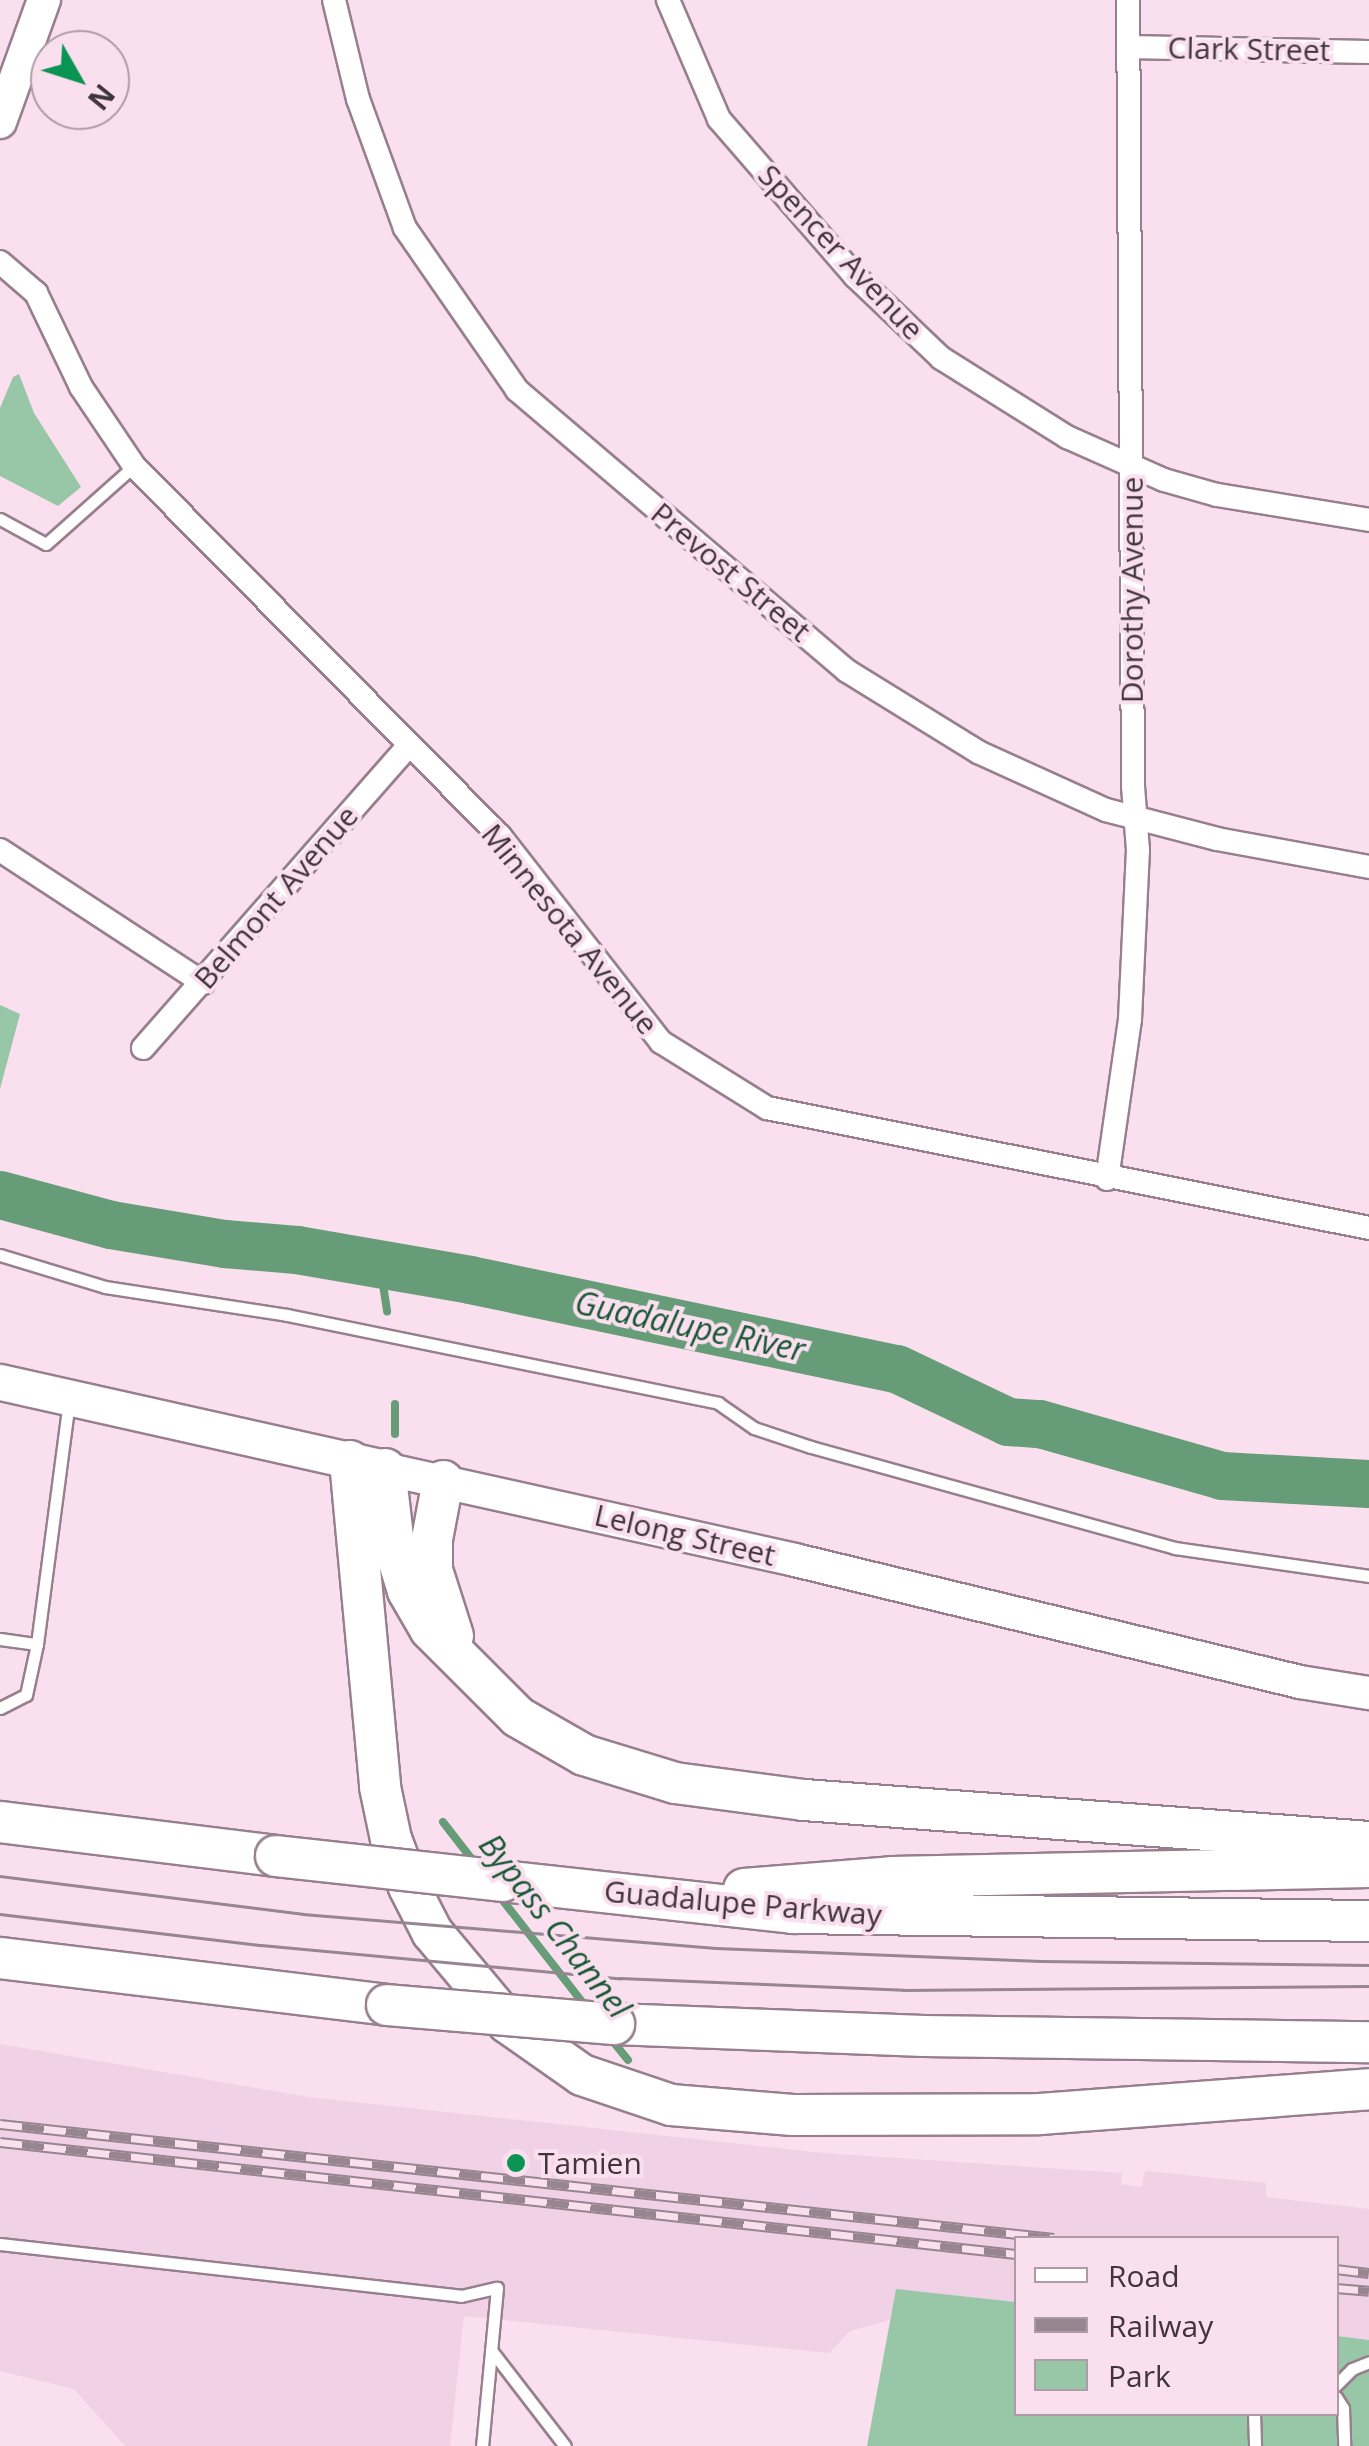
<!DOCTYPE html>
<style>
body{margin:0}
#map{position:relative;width:1369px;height:2446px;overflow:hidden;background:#fadfef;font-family:"Open Sans",sans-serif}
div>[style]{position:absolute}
.built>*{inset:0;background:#f1d1e5}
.green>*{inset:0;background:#97c7a6}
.stream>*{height:8px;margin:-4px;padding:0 4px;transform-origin:4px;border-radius:4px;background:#679c79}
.river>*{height:48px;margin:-24px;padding:0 24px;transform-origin:24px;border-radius:24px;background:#679c79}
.roads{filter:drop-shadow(2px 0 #977f8d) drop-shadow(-2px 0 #977f8d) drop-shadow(0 2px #977f8d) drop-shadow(0 -2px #977f8d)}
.lane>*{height:11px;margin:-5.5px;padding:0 5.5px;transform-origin:5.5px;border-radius:5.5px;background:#fff}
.street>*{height:22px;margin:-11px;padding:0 11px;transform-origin:11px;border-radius:11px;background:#fff}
.secondary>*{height:32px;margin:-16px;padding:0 16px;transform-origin:16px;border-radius:16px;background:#fff}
.primary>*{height:35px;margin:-17.5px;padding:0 17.5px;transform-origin:17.5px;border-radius:17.5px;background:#fff}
.highway>*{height:40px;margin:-20px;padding:0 20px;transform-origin:20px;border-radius:20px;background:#fff}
.tram>*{height:2.5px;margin:-1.25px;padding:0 1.25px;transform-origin:1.25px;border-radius:1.25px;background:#978590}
.rail>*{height:11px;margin-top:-5.5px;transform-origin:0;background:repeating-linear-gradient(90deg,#fadfef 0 22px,#978590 0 44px);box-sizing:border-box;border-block:2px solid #978590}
.bridges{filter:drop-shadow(2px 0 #977f8d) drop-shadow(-2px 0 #977f8d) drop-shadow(0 2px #977f8d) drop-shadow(0 -2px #977f8d)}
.highway-bridge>*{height:40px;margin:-20px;padding:0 20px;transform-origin:20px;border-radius:20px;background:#fff}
.dots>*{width:28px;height:28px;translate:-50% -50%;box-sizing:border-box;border:5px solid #fadfef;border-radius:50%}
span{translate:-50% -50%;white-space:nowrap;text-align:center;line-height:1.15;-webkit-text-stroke:8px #fadfef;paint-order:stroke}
.street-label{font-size:30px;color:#3f353b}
.poi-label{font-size:30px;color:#3f353b}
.left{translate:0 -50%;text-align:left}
.water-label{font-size:32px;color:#195734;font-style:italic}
.legend{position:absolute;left:1014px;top:2236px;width:325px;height:180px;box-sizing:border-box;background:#fadfef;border:2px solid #af9ba7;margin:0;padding:12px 18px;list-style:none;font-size:30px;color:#3f353b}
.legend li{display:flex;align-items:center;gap:20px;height:50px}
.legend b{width:50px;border:2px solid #af9ba7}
.north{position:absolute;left:30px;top:30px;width:100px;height:100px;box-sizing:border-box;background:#fadfef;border:2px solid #af9ba7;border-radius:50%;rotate:129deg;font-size:28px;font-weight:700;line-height:40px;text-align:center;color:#3f353b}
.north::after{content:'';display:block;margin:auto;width:35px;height:45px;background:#0a9453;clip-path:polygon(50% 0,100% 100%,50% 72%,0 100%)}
</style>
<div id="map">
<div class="built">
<i style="clip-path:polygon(0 2044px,308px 2097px,823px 2153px,1122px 2173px,1121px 2184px,1142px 2187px,1145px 2171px,1266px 2183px,1266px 2197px,1369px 2209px,1369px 2340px,1337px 2336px,1336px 2238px,1016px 2238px,1016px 2302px,896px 2289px,890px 2320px,850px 2331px,829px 2353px,464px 2316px,450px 2446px,125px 2446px,74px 2389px,0 2371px)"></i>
</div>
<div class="green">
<i style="clip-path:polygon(19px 374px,34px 413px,81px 487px,58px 506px,0 476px,0 408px,13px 377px)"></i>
<i style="clip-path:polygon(0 1005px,20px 1014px,0 1089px)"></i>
<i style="clip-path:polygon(896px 2289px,1016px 2302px,1016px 2414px,1336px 2414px,1337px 2336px,1369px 2340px,1369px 2446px,867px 2446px)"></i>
</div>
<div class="stream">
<i style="left:380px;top:1265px;width:47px;rotate:81.3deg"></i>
<i style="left:395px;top:1404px;width:30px;rotate:90deg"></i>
<i style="left:443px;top:1822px;width:51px;rotate:52.2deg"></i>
<i style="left:497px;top:1893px;width:146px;rotate:52deg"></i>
<i style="left:611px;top:2039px;width:27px;rotate:51deg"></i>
</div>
<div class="river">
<i style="left:0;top:1195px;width:115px;rotate:15.1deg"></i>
<i style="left:111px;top:1225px;width:116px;rotate:9.5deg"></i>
<i style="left:225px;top:1244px;width:72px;rotate:4.8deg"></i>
<i style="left:297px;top:1250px;width:176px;rotate:9.8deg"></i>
<i style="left:470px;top:1280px;width:436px;rotate:11.8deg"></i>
<i style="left:897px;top:1369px;width:123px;rotate:25.5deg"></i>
<i style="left:1008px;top:1422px;width:32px;rotate:4deg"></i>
<i style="left:1040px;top:1424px;width:189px;rotate:15.9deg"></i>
<i style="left:1222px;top:1476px;width:147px;rotate:3.1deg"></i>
</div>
<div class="roads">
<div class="lane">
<i style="left:0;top:519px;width:52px;rotate:28.5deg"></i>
<i style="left:46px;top:544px;width:118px;rotate:-41.6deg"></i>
<i style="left:0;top:1255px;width:110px;rotate:16.9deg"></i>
<i style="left:105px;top:1287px;width:184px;rotate:8.7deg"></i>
<i style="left:287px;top:1315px;width:440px;rotate:11.5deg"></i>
<i style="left:718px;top:1403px;width:44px;rotate:34.8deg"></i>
<i style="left:754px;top:1428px;width:60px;rotate:18.4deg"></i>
<i style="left:811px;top:1447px;width:378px;rotate:15.5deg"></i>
<i style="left:1175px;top:1548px;width:196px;rotate:8.2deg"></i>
<i style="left:0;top:1639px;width:37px;rotate:8deg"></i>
<i style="left:0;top:1708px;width:29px;rotate:-27deg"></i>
<i style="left:26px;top:1695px;width:52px;rotate:-77.8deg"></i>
<i style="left:37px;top:1644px;width:245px;rotate:-82.5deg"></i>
<i style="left:0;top:2244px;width:464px;rotate:6.4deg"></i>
<i style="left:461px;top:2296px;width:37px;rotate:-13deg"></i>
<i style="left:497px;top:2288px;width:159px;rotate:95.4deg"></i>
<i style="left:491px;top:2350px;width:121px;rotate:52.4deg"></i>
<i style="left:1336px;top:2385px;width:23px;rotate:-45deg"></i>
<i style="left:1352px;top:2369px;width:18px;rotate:-22deg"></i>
<i style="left:1336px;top:2397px;width:13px;rotate:58deg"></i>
<i style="left:1343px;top:2408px;width:38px;rotate:88deg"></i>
<i style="left:1254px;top:2414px;width:32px;rotate:88deg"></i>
</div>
<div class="street">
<i style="left:334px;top:0;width:102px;rotate:76.4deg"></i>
<i style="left:358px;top:99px;width:137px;rotate:70deg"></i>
<i style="left:405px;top:228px;width:197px;rotate:55.3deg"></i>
<i style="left:517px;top:390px;width:433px;rotate:40.4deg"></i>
<i style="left:847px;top:671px;width:154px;rotate:31.7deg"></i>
<i style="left:978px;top:752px;width:141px;rotate:24.4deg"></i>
<i style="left:1106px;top:810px;width:115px;rotate:14.6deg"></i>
<i style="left:1217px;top:839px;width:155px;rotate:10.4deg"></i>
<i style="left:668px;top:0;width:129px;rotate:66.8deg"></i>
<i style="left:719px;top:119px;width:208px;rotate:49.1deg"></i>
<i style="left:855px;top:276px;width:119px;rotate:43.6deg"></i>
<i style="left:941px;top:358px;width:149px;rotate:32.1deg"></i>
<i style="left:1067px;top:437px;width:106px;rotate:23.9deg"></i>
<i style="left:1164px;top:480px;width:55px;rotate:15.8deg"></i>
<i style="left:1217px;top:495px;width:154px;rotate:9.3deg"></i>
<i style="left:1128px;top:47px;width:241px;rotate:1.2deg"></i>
<i style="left:0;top:262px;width:48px;rotate:40.7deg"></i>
<i style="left:36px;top:293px;width:104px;rotate:64.4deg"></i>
<i style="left:81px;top:387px;width:95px;rotate:56.1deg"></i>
<i style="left:134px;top:466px;width:520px;rotate:45.31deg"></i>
<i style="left:500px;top:836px;width:261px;rotate:52deg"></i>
<i style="left:661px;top:1042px;width:125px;rotate:31.9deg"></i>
<i style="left:767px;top:1108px;width:614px;rotate:11.27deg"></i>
<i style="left:0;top:850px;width:243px;rotate:33.2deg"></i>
<i style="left:143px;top:1048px;width:403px;rotate:-48.7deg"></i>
<i style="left:1107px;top:1179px;width:162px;rotate:-81.8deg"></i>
<i style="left:1130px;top:1019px;width:169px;rotate:-87.3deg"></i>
<i style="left:1138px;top:850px;width:64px;rotate:-94.5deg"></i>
<i style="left:1133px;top:786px;width:786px;rotate:-90.36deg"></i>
</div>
<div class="secondary">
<i style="left:0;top:122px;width:130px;rotate:-70.2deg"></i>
<i style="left:385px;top:1469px;width:420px;rotate:12.5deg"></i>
<i style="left:795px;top:1560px;width:520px;rotate:13.58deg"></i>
<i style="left:1300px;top:1682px;width:70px;rotate:9.1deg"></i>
</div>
<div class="primary">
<i style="left:0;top:1382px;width:384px;rotate:12.6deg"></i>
</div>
<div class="highway">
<i style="left:350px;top:1461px;width:327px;rotate:84.7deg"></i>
<i style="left:380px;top:1787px;width:53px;rotate:78.1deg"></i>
<i style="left:391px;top:1839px;width:51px;rotate:69.4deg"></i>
<i style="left:409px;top:1887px;width:51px;rotate:62.9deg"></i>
<i style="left:432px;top:1932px;width:119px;rotate:50.1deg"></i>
<i style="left:508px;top:2023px;width:90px;rotate:35.1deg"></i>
<i style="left:582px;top:2075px;width:94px;rotate:18.6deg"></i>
<i style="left:671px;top:2105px;width:122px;rotate:4.7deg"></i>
<i style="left:793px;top:2115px;width:247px;rotate:-0.2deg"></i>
<i style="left:1040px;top:2114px;width:330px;rotate:-4.3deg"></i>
<i style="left:385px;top:1469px;width:78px;rotate:83.3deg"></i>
<i style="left:394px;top:1546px;width:47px;rotate:72.7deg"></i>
<i style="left:408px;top:1591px;width:44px;rotate:59.9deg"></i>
<i style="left:430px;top:1629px;width:124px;rotate:45deg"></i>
<i style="left:518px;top:1717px;width:76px;rotate:29.9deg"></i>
<i style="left:584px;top:1755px;width:95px;rotate:17.1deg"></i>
<i style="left:675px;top:1783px;width:130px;rotate:7.5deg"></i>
<i style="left:804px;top:1800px;width:567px;rotate:4.25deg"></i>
<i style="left:443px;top:1481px;width:59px;rotate:100.7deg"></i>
<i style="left:432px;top:1539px;width:31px;rotate:90deg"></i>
<i style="left:432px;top:1570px;width:69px;rotate:72.3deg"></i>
<i style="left:0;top:1822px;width:278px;rotate:7deg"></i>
<i style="left:503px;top:1881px;width:292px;rotate:6.3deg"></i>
<i style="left:793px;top:1913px;width:576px;rotate:0.8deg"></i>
<i style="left:744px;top:1889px;width:148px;rotate:-4.6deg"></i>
<i style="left:892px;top:1877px;width:477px;rotate:-1.2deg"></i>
<i style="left:0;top:1958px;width:390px;rotate:6.9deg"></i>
<i style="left:614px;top:2024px;width:310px;rotate:2.2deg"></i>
<i style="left:924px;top:2036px;width:445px;rotate:0.8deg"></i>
</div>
</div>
<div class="tram">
<i style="left:0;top:1876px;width:305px;rotate:7.1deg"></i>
<i style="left:303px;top:1914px;width:414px;rotate:4.7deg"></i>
<i style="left:716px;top:1948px;width:325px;rotate:2.3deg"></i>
<i style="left:1041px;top:1961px;width:328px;rotate:0.7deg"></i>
<i style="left:0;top:1914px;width:263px;rotate:6.8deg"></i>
<i style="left:261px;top:1945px;width:361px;rotate:5.3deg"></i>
<i style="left:620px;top:1978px;width:283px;rotate:2.4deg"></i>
<i style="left:903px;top:1990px;width:466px;rotate:-0.5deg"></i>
</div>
<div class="rail">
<i style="left:0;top:2124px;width:1060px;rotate:6.17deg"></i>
<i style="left:0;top:2142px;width:1022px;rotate:6.29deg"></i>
<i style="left:1336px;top:2269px;width:33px;rotate:7deg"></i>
<i style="left:1336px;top:2288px;width:33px;rotate:5deg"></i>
</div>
<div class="bridges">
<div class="highway-bridge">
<i style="left:276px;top:1856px;width:228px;rotate:6.3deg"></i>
<i style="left:387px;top:2005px;width:228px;rotate:4.8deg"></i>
</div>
</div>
<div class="dots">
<i style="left:516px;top:2163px;background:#0a9453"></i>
</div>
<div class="street-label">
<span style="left:1249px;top:49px;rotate:1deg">Clark Street</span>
<span style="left:841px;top:252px;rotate:47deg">Spencer Avenue</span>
<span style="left:731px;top:572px;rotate:40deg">Prevost Street</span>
<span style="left:1132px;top:590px;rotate:-90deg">Dorothy Avenue</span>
<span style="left:276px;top:897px;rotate:-49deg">Belmont Avenue</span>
<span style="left:570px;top:929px;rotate:51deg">Minnesota Avenue</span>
<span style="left:685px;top:1535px;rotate:13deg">Lelong Street</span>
<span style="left:743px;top:1903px;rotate:5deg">Guadalupe Parkway</span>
</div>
<div class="poi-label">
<span class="left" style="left:538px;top:2163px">Tamien</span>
</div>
<div class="water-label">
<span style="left:690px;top:1326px;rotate:12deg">Guadalupe River</span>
<span style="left:555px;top:1926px;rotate:52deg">Bypass Channel</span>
</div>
<ul class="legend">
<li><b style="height:12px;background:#fff"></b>Road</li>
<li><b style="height:12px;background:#978590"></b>Railway</li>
<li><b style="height:28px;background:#97c7a6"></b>Park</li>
</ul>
<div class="north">N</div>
</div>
